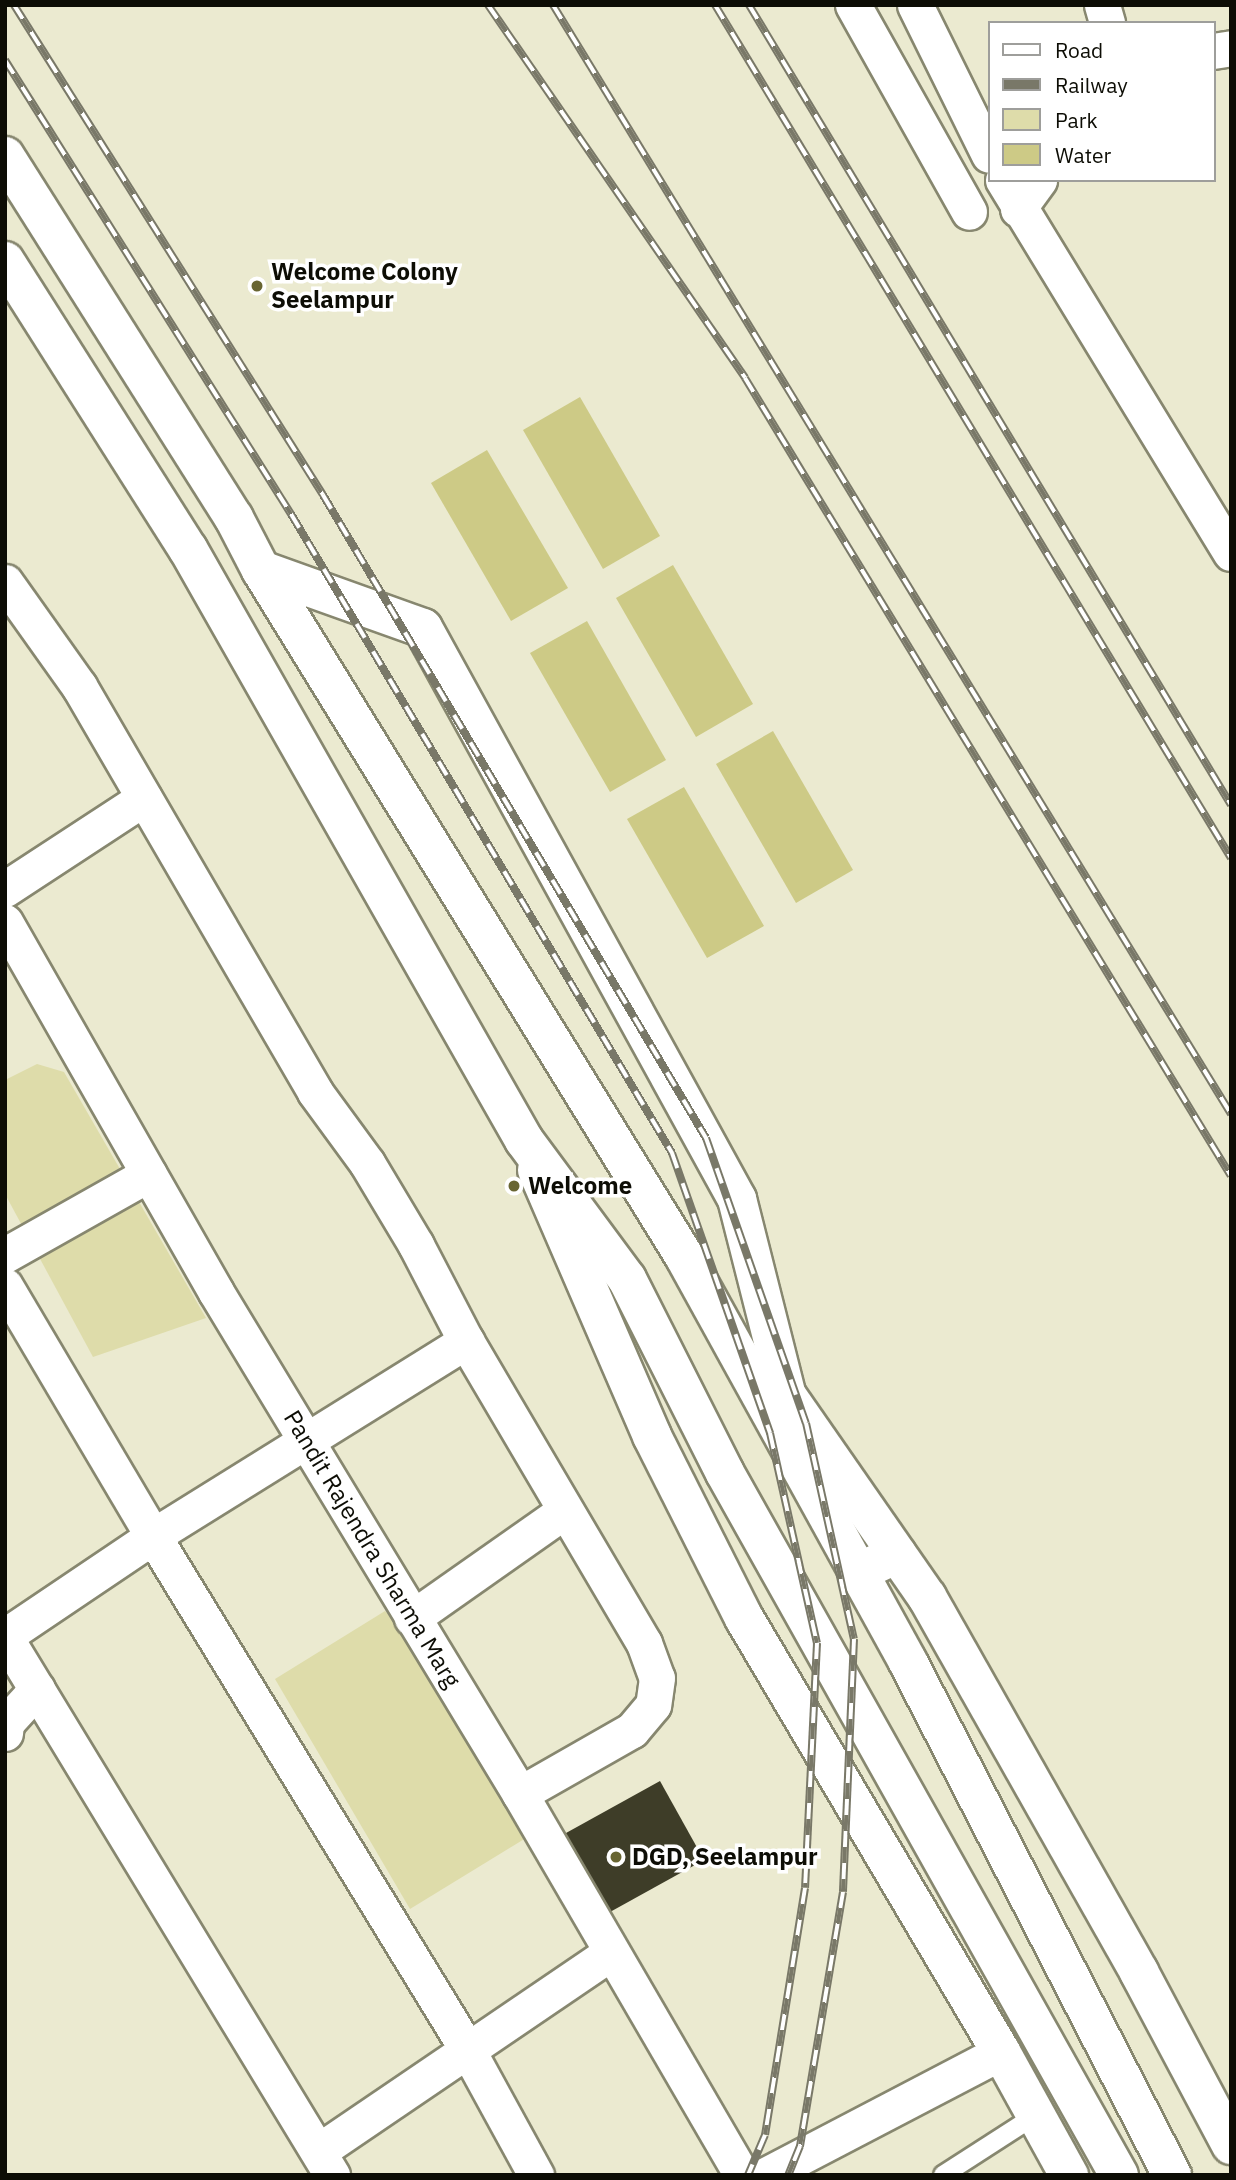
<!DOCTYPE html>
<style>
body{margin:0}
#map{position:relative;width:1236px;height:2180px;overflow:hidden;background:#ebead0;font-family:"IBM Plex Sans",sans-serif}
div>[style]{position:absolute}
.green>*{inset:0;background:#dedcaa}
.water>*{inset:0;background:#cdca86}
.building>*{inset:0;background:#3e3d28}
.roads{filter:drop-shadow(2px 0 #87876f) drop-shadow(-2px 0 #87876f) drop-shadow(0 2px #87876f) drop-shadow(0 -2px #87876f)}
.service>*{height:18px;margin:-9px;padding:0 9px;transform-origin:9px;border-radius:9px;background:#fff}
.minor>*{height:35px;margin:-17.5px;padding:0 17.5px;transform-origin:17.5px;border-radius:17.5px;background:#fff}
.secondary>*{height:38px;margin:-19px;padding:0 19px;transform-origin:19px;border-radius:19px;background:#fff}
.trunk>*{height:38px;margin:-19px;padding:0 19px;transform-origin:19px;border-radius:19px;background:#fff}
.rail>*{height:8px;margin-top:-4px;transform-origin:0;background:repeating-linear-gradient(90deg,#fff 0 16px,#797868 0 32px);box-sizing:border-box;border-block:2px solid #797868}
.dots>*{width:19px;height:19px;translate:-50% -50%;box-sizing:border-box;border:4px solid #fff;border-radius:50%}
span{translate:-50% -50%;white-space:nowrap;text-align:center;line-height:1.15;-webkit-text-stroke:7px #fff;paint-order:stroke}
.poi-label{font-size:24px;color:#0d0d05;font-weight:700}
.left{translate:0 -50%;text-align:left}
.street-label{font-size:24px;color:#0d0d05}
.frame{position:absolute;inset:0;border:7px solid #0d0d05;pointer-events:none}
.legend{position:absolute;left:988px;top:21px;width:228px;height:161px;box-sizing:border-box;background:#fff;border:2px solid #9e9e9b;margin:0;padding:9px 12px;list-style:none;font-size:21px;color:#0d0d05}
.legend li{display:flex;align-items:center;gap:14px;height:35px}
.legend b{width:35px;border:2px solid #9e9e9b}
</style>
<div id="map">
<div class="green">
<i style="clip-path:polygon(37px 1064px,64px 1072px,206px 1318px,93px 1357px,5px 1194px,5px 1080px)"></i>
<i style="clip-path:polygon(385px 1611px,397px 1622px,526px 1838px,410px 1909px,275px 1679px)"></i>
</div>
<div class="water">
<i style="clip-path:polygon(580px 397px,660px 536px,603px 569px,523px 430px)"></i>
<i style="clip-path:polygon(487px 450px,568px 588px,511px 621px,431px 483px)"></i>
<i style="clip-path:polygon(673px 565px,753px 704px,696px 737px,616px 598px)"></i>
<i style="clip-path:polygon(587px 621px,666px 760px,610px 792px,530px 653px)"></i>
<i style="clip-path:polygon(773px 731px,853px 870px,796px 903px,716px 764px)"></i>
<i style="clip-path:polygon(684px 787px,764px 926px,707px 958px,627px 819px)"></i>
</div>
<div class="building">
<i style="clip-path:polygon(660px 1781px,704px 1860px,601px 1917px,557px 1838px)"></i>
</div>
<div class="roads">
<div class="service">
<i style="left:943px;top:2175px;width:111px;rotate:-32.8deg"></i>
</div>
<div class="minor">
<i style="left:853px;top:5px;width:237px;rotate:60.7deg"></i>
<i style="left:915px;top:5px;width:167px;rotate:63.7deg"></i>
<i style="left:1102px;top:5px;width:19px;rotate:74deg"></i>
<i style="left:1213px;top:51px;width:18px;rotate:-9deg"></i>
<i style="left:1003px;top:180px;width:437px;rotate:58.6deg"></i>
<i style="left:1018px;top:209px;width:36px;rotate:-54deg"></i>
<i style="left:5px;top:582px;width:128px;rotate:54.6deg"></i>
<i style="left:79px;top:686px;width:470px;rotate:59.8deg"></i>
<i style="left:315px;top:1092px;width:88px;rotate:53.8deg"></i>
<i style="left:367px;top:1163px;width:96px;rotate:59.1deg"></i>
<i style="left:416px;top:1245px;width:108px;rotate:62.5deg"></i>
<i style="left:466px;top:1341px;width:351px;rotate:59.5deg"></i>
<i style="left:644px;top:1643px;width:37px;rotate:70deg"></i>
<i style="left:657px;top:1678px;width:27px;rotate:98deg"></i>
<i style="left:653px;top:1705px;width:33px;rotate:130deg"></i>
<i style="left:632px;top:1730px;width:129px;rotate:150.3deg"></i>
<i style="left:5px;top:889px;width:166px;rotate:-33.2deg"></i>
<i style="left:5px;top:922px;width:426px;rotate:60.3deg"></i>
<i style="left:216px;top:1292px;width:587px;rotate:58.8deg"></i>
<i style="left:520px;top:1794px;width:441px;rotate:59.8deg"></i>
<i style="left:5px;top:1255px;width:165px;rotate:-29.4deg"></i>
<i style="left:5px;top:1286px;width:291px;rotate:59.4deg"></i>
<i style="left:153px;top:1536px;width:601px;rotate:58.53deg"></i>
<i style="left:467px;top:2049px;width:144px;rotate:61.3deg"></i>
<i style="left:412px;top:1618px;width:186px;rotate:-35.1deg"></i>
<i style="left:5px;top:1636px;width:179px;rotate:-34deg"></i>
<i style="left:153px;top:1536px;width:369px;rotate:-31.9deg"></i>
<i style="left:5px;top:1637px;width:630px;rotate:58.71deg"></i>
<i style="left:5px;top:1733px;width:10px;rotate:-84deg"></i>
<i style="left:6px;top:1723px;width:46px;rotate:-47.6deg"></i>
<i style="left:319px;top:2151px;width:352px;rotate:-34.2deg"></i>
<i style="left:766px;top:2175px;width:265px;rotate:-27.6deg"></i>
</div>
<div class="secondary">
<i style="left:537px;top:1170px;width:290px;rotate:66.6deg"></i>
<i style="left:652px;top:1436px;width:204px;rotate:63.2deg"></i>
<i style="left:744px;top:1618px;width:504px;rotate:59.37deg"></i>
<i style="left:1001px;top:2052px;width:141px;rotate:61.1deg"></i>
<i style="left:781px;top:1387px;width:256px;rotate:55.2deg"></i>
<i style="left:927px;top:1597px;width:431px;rotate:60.5deg"></i>
<i style="left:1139px;top:1972px;width:196px;rotate:62deg"></i>
</div>
<div class="trunk">
<i style="left:5px;top:156px;width:428px;rotate:57.7deg"></i>
<i style="left:234px;top:518px;width:59px;rotate:62.6deg"></i>
<i style="left:261px;top:570px;width:806px;rotate:58.34deg"></i>
<i style="left:684px;top:1256px;width:464px;rotate:61.1deg"></i>
<i style="left:908px;top:1662px;width:577px;rotate:62.77deg"></i>
<i style="left:5px;top:261px;width:341px;rotate:57.6deg"></i>
<i style="left:188px;top:549px;width:680px;rotate:60.38deg"></i>
<i style="left:524px;top:1140px;width:173px;rotate:53.5deg"></i>
<i style="left:627px;top:1279px;width:217px;rotate:63.2deg"></i>
<i style="left:725px;top:1473px;width:805px;rotate:60.7deg"></i>
<i style="left:261px;top:570px;width:172px;rotate:19.7deg"></i>
<i style="left:423px;top:628px;width:652px;rotate:61.19deg"></i>
<i style="left:737px;top:1199px;width:232px;rotate:75.8deg"></i>
<i style="left:859px;top:1572px;width:42px;rotate:-25.3deg"></i>
</div>
</div>
<div class="rail">
<i style="left:14px;top:5px;width:579px;rotate:57.76deg"></i>
<i style="left:323px;top:495px;width:748px;rotate:59.22deg"></i>
<i style="left:706px;top:1138px;width:302px;rotate:70.7deg"></i>
<i style="left:806px;top:1423px;width:221px;rotate:77.5deg"></i>
<i style="left:854px;top:1639px;width:253px;rotate:92.5deg"></i>
<i style="left:843px;top:1892px;width:258px;rotate:99.6deg"></i>
<i style="left:800px;top:2146px;width:31px;rotate:112deg"></i>
<i style="left:488px;top:5px;width:453px;rotate:55.4deg"></i>
<i style="left:745px;top:378px;width:934px;rotate:58.66deg"></i>
<i style="left:553px;top:5px;width:1300px;rotate:58.56deg"></i>
<i style="left:715px;top:5px;width:997px;rotate:58.83deg"></i>
<i style="left:749px;top:5px;width:934px;rotate:58.93deg"></i>
<i style="left:5px;top:60px;width:537px;rotate:57.79deg"></i>
<i style="left:291px;top:514px;width:744px;rotate:59.19deg"></i>
<i style="left:672px;top:1153px;width:297px;rotate:70.7deg"></i>
<i style="left:770px;top:1433px;width:215px;rotate:77.4deg"></i>
<i style="left:817px;top:1643px;width:245px;rotate:92.8deg"></i>
<i style="left:805px;top:1888px;width:250px;rotate:99.2deg"></i>
<i style="left:765px;top:2135px;width:43px;rotate:113deg"></i>
</div>
<div class="dots">
<i style="left:257px;top:286px;background:#686532"></i>
<i style="left:514px;top:1186px;background:#686532"></i>
<i style="left:616px;top:1857px;background:#686532"></i>
</div>
<div class="poi-label">
<span class="left" style="left:271px;top:286px">Welcome Colony<br>Seelampur</span>
<span class="left" style="left:528px;top:1186px">Welcome</span>
<span class="left" style="left:632px;top:1857px">DGD, Seelampur</span>
</div>
<div class="street-label">
<span style="left:372px;top:1549px;rotate:59deg">Pandit Rajendra Sharma Marg</span>
</div>
<div class="frame"></div>
<ul class="legend">
<li><b style="height:9px;background:#fff"></b>Road</li>
<li><b style="height:9px;background:#797868"></b>Railway</li>
<li><b style="height:19px;background:#dedcaa"></b>Park</li>
<li><b style="height:19px;background:#cdca86"></b>Water</li>
</ul>
</div>
